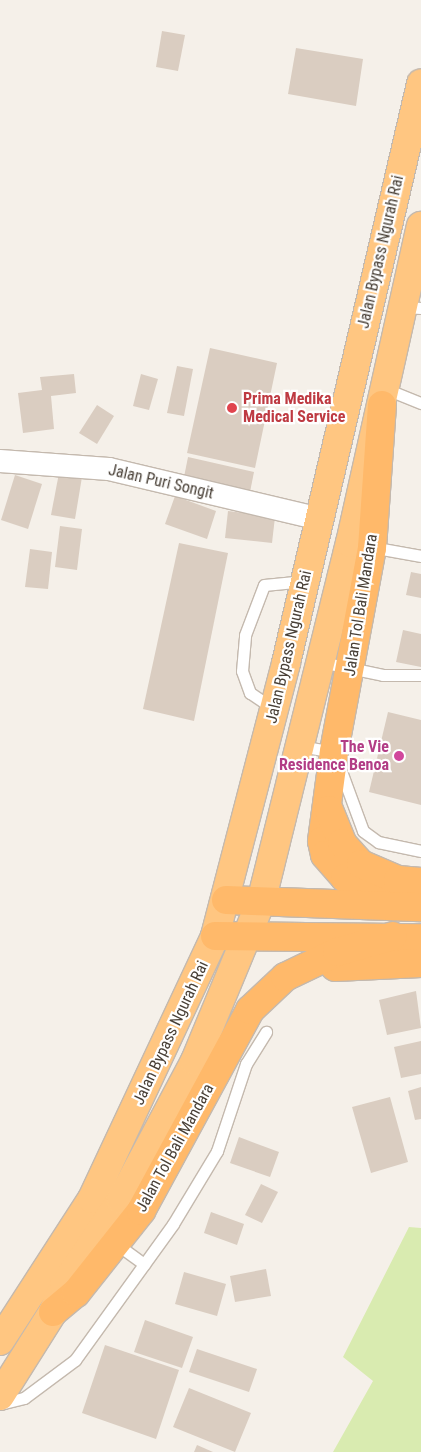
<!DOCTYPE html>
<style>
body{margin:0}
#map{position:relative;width:421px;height:1452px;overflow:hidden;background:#f5f0e9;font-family:"Roboto Condensed",sans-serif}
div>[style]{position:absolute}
.green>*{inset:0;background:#d9ebb0}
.building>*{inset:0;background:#dacdc1}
.roads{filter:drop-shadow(1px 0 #c4b9ae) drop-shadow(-1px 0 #c4b9ae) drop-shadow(0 1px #c4b9ae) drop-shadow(0 -1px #c4b9ae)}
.service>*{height:11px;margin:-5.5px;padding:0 5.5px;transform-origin:5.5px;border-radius:5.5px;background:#fff}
.minor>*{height:22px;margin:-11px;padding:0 11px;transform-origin:11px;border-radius:11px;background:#fff}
.trunk>*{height:28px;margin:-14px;padding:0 14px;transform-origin:14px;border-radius:14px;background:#ffc681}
.motorway>*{height:28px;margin:-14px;padding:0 14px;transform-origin:14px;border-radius:14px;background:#ffb96a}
.dots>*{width:14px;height:14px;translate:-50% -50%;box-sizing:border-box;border:2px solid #fff;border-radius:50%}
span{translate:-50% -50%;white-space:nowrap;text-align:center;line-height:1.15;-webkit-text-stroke:4.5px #fff;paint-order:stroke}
.street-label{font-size:16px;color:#494037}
.health-label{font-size:16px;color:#be3a42;font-weight:700}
.left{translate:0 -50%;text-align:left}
.hotel-label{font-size:16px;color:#b23c85;font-weight:700}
.right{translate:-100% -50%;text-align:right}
</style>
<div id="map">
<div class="green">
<i style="clip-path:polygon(409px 1227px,421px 1228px,421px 1452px,333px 1452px,373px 1381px,343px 1357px)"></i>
</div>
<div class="building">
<i style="clip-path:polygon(162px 31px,185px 35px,178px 71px,156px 67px)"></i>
<i style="clip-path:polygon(296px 48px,363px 59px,356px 106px,288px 94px)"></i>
<i style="clip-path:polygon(210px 348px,277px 363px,255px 468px,187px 453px)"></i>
<i style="clip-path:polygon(177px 366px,193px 369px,184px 416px,167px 413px)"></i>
<i style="clip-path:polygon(74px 374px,76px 393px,51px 396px,54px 429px,23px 433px,18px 393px,42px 390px,40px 377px)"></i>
<i style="clip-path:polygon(141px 374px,158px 379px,149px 410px,133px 406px)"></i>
<i style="clip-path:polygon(97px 405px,114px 416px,97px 444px,79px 433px)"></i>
<i style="clip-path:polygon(188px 457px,254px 472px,250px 492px,184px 477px)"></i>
<i style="clip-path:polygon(59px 473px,82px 477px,75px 519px,51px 515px)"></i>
<i style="clip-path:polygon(15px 475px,42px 484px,28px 529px,1px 520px)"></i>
<i style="clip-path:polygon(175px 496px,216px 511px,207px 539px,165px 524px)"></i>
<i style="clip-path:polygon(228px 511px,275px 517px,272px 543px,225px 538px)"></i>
<i style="clip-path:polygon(60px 526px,82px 529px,77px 570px,55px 567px)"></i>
<i style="clip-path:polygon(179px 543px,228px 553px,194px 721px,143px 709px)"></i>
<i style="clip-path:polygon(30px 549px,52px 552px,48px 589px,25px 587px)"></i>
<i style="clip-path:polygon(411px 572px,421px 574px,421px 598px,406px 595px)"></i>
<i style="clip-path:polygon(403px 630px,421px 634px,421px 667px,396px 662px)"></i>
<i style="clip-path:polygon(388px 712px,421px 720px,421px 805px,369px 792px)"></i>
<i style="clip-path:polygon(416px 991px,421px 1028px,387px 1035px,379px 1000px)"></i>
<i style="clip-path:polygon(421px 1041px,421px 1074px,401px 1078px,394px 1047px)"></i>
<i style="clip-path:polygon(421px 1087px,421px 1119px,415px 1120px,408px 1091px)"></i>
<i style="clip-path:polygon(390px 1097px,408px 1162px,371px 1173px,352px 1107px)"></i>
<i style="clip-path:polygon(239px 1137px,279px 1152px,270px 1177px,230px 1163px)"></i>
<i style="clip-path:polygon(261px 1184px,278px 1192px,262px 1223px,245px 1215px)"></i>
<i style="clip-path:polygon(211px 1212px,244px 1224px,237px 1245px,204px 1233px)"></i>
<i style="clip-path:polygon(266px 1269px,271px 1296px,235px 1302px,230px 1276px)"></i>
<i style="clip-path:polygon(184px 1272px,226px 1284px,217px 1316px,175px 1304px)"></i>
<i style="clip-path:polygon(145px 1320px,193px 1337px,182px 1368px,134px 1352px)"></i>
<i style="clip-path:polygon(105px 1345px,179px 1370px,156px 1439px,82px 1413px)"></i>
<i style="clip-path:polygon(197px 1349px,257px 1369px,249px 1392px,189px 1372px)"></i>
<i style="clip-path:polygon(189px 1388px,251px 1413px,235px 1452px,173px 1427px)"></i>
<i style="clip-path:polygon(197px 1445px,213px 1452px,194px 1452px)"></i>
</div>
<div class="roads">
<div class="service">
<i style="left:403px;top:307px;width:18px;rotate:3deg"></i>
<i style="left:386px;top:389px;width:38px;rotate:22deg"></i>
<i style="left:371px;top:547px;width:51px;rotate:10.2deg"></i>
<i style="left:321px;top:662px;width:63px;rotate:11.8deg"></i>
<i style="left:383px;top:675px;width:38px"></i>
<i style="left:274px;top:709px;width:29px;rotate:-146deg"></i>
<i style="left:250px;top:693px;width:23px;rotate:-110deg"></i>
<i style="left:242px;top:671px;width:36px;rotate:-85deg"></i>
<i style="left:245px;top:635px;width:53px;rotate:-69.2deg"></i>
<i style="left:264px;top:585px;width:41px;rotate:-5.6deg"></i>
<i style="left:300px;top:746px;width:35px;rotate:10deg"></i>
<i style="left:334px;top:752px;width:84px;rotate:69.8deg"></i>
<i style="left:363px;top:831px;width:19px;rotate:36deg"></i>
<i style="left:378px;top:842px;width:44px;rotate:11.8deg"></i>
<i style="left:115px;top:1243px;width:36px;rotate:36deg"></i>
<i style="left:0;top:1404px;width:25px;rotate:-14deg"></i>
<i style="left:24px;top:1398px;width:64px;rotate:-36.7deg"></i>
<i style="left:75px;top:1360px;width:168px;rotate:-54.2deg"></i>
<i style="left:173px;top:1224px;width:85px;rotate:-58.9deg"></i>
<i style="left:217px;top:1151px;width:92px;rotate:-71.6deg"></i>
<i style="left:246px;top:1064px;width:38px;rotate:-58deg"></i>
</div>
<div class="minor">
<i style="left:0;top:461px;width:109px;rotate:4.2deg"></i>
<i style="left:109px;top:469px;width:217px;rotate:13.3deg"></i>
</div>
<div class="trunk">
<i style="left:0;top:1341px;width:169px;rotate:-57.1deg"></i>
<i style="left:92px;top:1199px;width:290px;rotate:-64.9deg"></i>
<i style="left:215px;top:936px;width:282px;rotate:-75.4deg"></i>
<i style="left:286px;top:663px;width:595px;rotate:-76.88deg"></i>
<i style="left:0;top:1396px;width:99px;rotate:-57.8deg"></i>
<i style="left:53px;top:1312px;width:28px;rotate:-67deg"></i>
<i style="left:64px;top:1286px;width:103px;rotate:-56.5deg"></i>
<i style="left:121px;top:1200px;width:157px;rotate:-62deg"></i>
<i style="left:195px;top:1061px;width:172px;rotate:-67.5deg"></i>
<i style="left:261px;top:902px;width:370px;rotate:-76.1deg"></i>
<i style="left:350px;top:543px;width:325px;rotate:-77.4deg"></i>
</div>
<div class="motorway">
<i style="left:382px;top:405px;width:143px;rotate:94deg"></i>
<i style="left:372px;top:548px;width:208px;rotate:100.6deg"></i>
<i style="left:334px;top:752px;width:90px;rotate:97.7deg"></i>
<i style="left:322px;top:841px;width:14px;rotate:78deg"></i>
<i style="left:325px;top:855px;width:30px;rotate:49deg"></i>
<i style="left:345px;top:878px;width:56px;rotate:30.3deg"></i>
<i style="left:329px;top:810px;width:35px;rotate:68deg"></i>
<i style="left:342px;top:843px;width:28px;rotate:48deg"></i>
<i style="left:361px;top:864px;width:40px;rotate:23.4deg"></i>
<i style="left:398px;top:880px;width:23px;rotate:5deg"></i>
<i style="left:226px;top:900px;width:195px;rotate:2.1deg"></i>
<i style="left:215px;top:936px;width:206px;rotate:0.6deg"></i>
<i style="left:335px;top:967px;width:86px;rotate:-2.7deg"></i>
<i style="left:53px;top:1312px;width:30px;rotate:-40deg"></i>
<i style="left:76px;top:1293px;width:105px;rotate:-51.6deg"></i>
<i style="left:141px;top:1211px;width:229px;rotate:-61.5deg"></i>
<i style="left:250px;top:1010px;width:48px;rotate:-43.3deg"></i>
<i style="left:285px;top:977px;width:58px;rotate:-25.7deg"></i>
<i style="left:337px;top:952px;width:58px;rotate:-15.9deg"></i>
</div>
</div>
<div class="dots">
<i style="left:232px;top:408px;background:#e0444e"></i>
<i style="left:399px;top:756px;background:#d1479c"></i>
</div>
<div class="street-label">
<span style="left:381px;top:252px;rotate:-77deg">Jalan Bypass Ngurah Rai</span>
<span style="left:161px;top:482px;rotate:13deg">Jalan Puri Songit</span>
<span style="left:361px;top:605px;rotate:-81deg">Jalan Tol Bali Mandara</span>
<span style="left:289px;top:647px;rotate:-77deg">Jalan Bypass Ngurah Rai</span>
<span style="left:171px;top:1033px;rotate:-65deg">Jalan Bypass Ngurah Rai</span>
<span style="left:175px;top:1148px;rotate:-61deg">Jalan Tol Bali Mandara</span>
</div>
<div class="health-label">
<span class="left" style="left:243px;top:408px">Prima Medika<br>Medical Service</span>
</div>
<div class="hotel-label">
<span class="right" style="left:389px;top:756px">The Vie<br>Residence Benoa</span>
</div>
</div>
